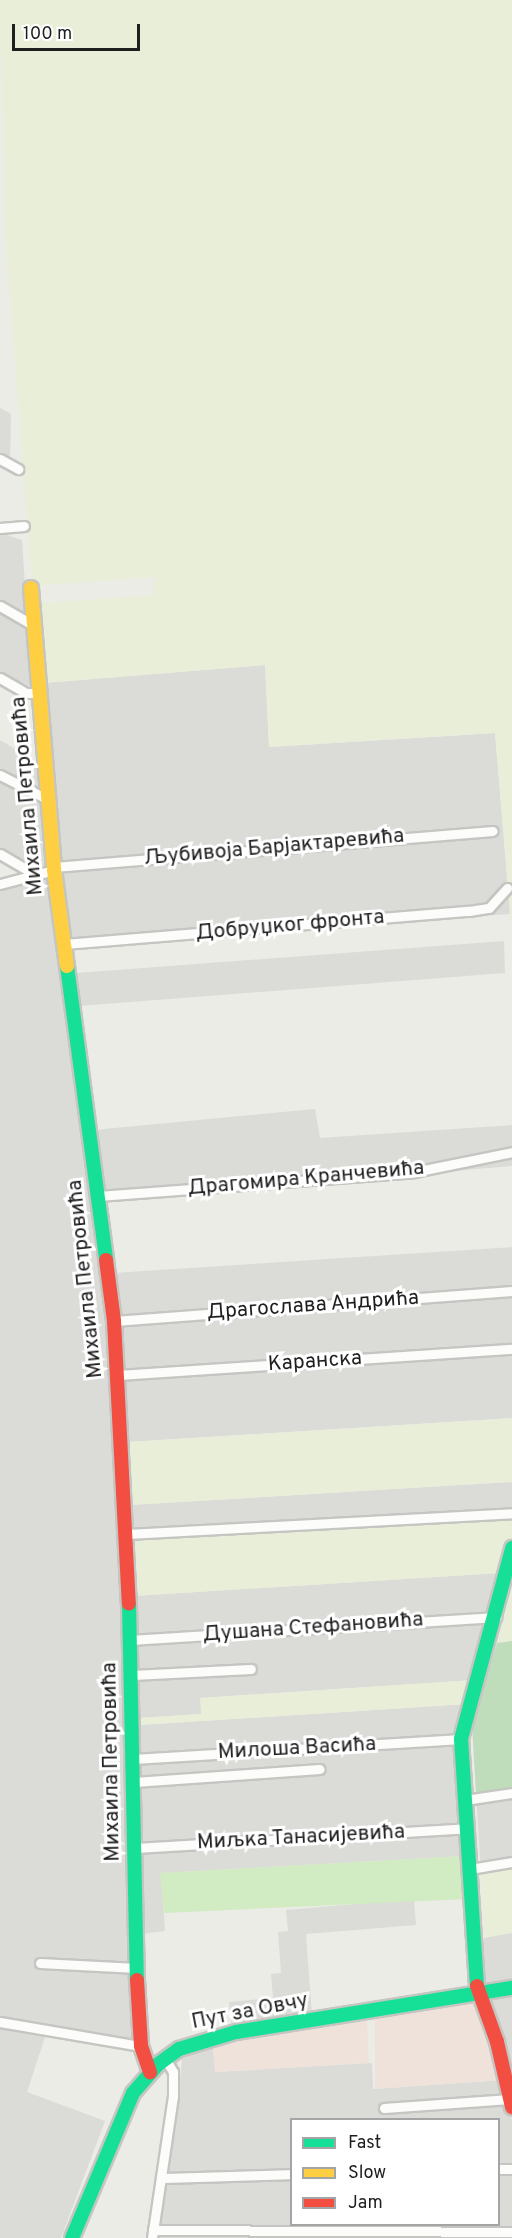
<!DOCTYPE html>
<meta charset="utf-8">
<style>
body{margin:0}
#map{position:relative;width:512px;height:2238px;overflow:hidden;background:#ecece6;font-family:Overpass,sans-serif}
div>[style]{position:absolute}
.residential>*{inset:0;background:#dbdbd8}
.commercial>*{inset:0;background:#efe2db}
.farmland>*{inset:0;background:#e9eed9}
.grass>*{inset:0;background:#d1ebc3}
.forest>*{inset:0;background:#c0ddbb}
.roads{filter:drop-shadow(2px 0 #c5c5c2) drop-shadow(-2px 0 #c5c5c2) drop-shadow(0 2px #c5c5c2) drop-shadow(0 -2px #c5c5c2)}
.street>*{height:9px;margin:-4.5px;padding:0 4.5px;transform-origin:4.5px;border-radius:4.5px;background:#fcfcfb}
.fast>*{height:14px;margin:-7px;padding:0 7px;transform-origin:7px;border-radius:7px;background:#16e098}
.slow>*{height:14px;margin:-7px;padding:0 7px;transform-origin:7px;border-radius:7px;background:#ffcf43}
.jam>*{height:14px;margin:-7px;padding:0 7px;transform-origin:7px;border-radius:7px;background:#f24e42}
span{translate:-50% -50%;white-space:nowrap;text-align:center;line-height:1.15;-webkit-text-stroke:6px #fff;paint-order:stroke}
.street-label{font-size:21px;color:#1e1e1e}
.legend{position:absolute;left:290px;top:2118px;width:210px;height:108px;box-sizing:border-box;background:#fff;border:2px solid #a5a5a5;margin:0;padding:8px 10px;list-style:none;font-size:18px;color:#1e1e1e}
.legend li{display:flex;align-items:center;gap:12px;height:30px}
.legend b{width:30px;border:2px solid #a5a5a5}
.scale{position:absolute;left:12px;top:24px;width:128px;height:27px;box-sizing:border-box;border:3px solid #1e1e1e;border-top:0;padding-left:8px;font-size:18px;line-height:21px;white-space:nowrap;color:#1e1e1e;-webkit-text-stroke:4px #fff;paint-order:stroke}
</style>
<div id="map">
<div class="residential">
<i style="clip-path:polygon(0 408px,11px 414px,10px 461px,0 455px)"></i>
<i style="clip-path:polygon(0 533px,22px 540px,27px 614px,0 600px)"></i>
<i style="clip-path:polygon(0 612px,26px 626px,32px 687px,0 673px)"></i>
<i style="clip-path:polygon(265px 665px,269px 747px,495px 733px,510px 914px,70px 947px,44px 683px)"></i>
<i style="clip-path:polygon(0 740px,41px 764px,42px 793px,0 769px)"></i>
<i style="clip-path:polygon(0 782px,45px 806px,48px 867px,24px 862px,0 849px)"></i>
<i style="clip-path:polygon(50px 875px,109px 1304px,122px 1519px,137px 2041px,48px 2028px,27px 2092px,105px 2121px,61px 2238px,0 2238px,0 888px)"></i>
<i style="clip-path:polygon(504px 941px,505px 973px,79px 1006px,76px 973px)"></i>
<i style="clip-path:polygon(315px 1109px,320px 1138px,512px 1125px,512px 1166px,101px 1200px,94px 1130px)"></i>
<i style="clip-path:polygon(512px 1247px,512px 1418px,128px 1442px,113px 1273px)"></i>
<i style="clip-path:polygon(512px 1482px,512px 1515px,131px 1539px,131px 1505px)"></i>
<i style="clip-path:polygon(500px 1573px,474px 1680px,201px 1698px,201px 1714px,139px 1718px,133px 1596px)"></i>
<i style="clip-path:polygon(467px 1704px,465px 1856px,161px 1873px,165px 1931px,142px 1934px,140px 1725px)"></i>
<i style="clip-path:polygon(512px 1788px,512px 1867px,481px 1873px,476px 1793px)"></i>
<i style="clip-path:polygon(414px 1899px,416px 1925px,306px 1934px,312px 2015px,231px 2022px,229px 2002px,273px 1998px,271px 1974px,281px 1973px,278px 1932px,288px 1931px,286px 1910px)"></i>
<i style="clip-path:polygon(512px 1933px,512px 2082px,486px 2000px,483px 1938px)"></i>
<i style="clip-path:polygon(evenodd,212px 2042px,216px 2072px,372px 2063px,373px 2089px,503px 2080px,512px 2121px,512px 2238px,156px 2238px,175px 2130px,182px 2059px,212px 2042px,292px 2120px,498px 2120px,498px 2224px,292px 2224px,292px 2120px)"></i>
</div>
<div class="commercial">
<i style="clip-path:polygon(474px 2001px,493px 2041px,503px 2080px,375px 2089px,375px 2019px)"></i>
<i style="clip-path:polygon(367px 2020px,369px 2063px,215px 2072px,212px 2042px)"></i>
</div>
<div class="farmland">
<i style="clip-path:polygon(0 0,512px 0,512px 930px,495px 733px,269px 747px,265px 665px,44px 683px,34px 604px,153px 595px,154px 577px,32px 586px,5px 230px)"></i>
<i style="clip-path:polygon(512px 1418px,512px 1482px,131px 1505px,128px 1442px)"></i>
<i style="clip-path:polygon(512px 1515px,512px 1535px,500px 1573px,133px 1596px,131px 1539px)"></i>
<i style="clip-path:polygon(512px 1573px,512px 1641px,497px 1643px,511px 1575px)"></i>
<i style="clip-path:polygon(474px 1680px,467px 1704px,140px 1725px,139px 1718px,201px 1714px,200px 1698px)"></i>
<i style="clip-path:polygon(512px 1867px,512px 1933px,483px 1938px,481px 1873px)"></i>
</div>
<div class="grass">
<i style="clip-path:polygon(465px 1856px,467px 1899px,164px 1913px,160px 1873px)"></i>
</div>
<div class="forest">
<i style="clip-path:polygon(512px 1641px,512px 1788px,476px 1793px,472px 1726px,497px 1643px)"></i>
</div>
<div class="roads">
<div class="street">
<i style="left:0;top:459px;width:21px;rotate:29deg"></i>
<i style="left:0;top:528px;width:24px;rotate:-5deg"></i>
<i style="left:0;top:606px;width:39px;rotate:30deg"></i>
<i style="left:0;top:678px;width:30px;rotate:30deg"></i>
<i style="left:26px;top:693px;width:14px"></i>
<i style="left:0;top:775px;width:55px;rotate:27deg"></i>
<i style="left:0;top:854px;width:42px;rotate:30.3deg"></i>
<i style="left:54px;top:867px;width:440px;rotate:-4.7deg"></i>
<i style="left:0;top:884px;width:56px;rotate:-14.5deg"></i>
<i style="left:64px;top:944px;width:406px;rotate:-4.7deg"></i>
<i style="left:469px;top:911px;width:20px;rotate:-9deg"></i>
<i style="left:489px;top:908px;width:27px;rotate:-48deg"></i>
<i style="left:98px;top:1196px;width:317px;rotate:-4.3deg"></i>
<i style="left:414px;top:1172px;width:100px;rotate:-11.5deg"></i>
<i style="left:114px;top:1321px;width:399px;rotate:-4.3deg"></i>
<i style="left:118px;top:1375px;width:395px;rotate:-3.8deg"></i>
<i style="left:127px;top:1534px;width:386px;rotate:-3.1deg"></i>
<i style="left:130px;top:1640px;width:367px;rotate:-3.6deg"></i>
<i style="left:132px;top:1675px;width:119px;rotate:-2.9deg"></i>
<i style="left:133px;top:1759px;width:329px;rotate:-3.5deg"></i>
<i style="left:134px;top:1782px;width:186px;rotate:-4deg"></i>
<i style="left:465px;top:1800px;width:48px;rotate:-8.5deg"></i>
<i style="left:135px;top:1848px;width:333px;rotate:-3.4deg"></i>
<i style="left:470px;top:1869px;width:43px;rotate:-9.5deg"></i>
<i style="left:40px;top:1963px;width:97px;rotate:3deg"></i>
<i style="left:0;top:2022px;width:143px;rotate:9.7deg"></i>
<i style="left:384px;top:2108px;width:126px;rotate:-4.1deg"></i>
<i style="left:498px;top:2169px;width:14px"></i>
<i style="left:161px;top:2178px;width:131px;rotate:-1.7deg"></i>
<i style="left:153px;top:2230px;width:359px;rotate:0.3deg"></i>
<i style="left:152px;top:2238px;width:144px;rotate:-81.6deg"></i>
<i style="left:173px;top:2096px;width:24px;rotate:-90deg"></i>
<i style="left:173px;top:2072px;width:16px;rotate:-120deg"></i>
</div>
<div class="fast">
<i style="left:67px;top:966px;width:297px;rotate:82.4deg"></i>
<i style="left:129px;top:1604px;width:376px;rotate:88.8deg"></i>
<i style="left:477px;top:1986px;width:248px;rotate:-93.7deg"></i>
<i style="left:461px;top:1739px;width:198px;rotate:-75deg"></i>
<i style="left:72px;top:2238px;width:157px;rotate:-67.2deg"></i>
<i style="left:133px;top:2093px;width:37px;rotate:-49deg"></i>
<i style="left:157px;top:2065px;width:27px;rotate:-36deg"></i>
<i style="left:179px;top:2049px;width:59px;rotate:-16.6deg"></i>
<i style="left:236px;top:2032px;width:279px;rotate:-9.1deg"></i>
</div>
<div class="slow">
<i style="left:31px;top:588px;width:283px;rotate:85.3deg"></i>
<i style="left:54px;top:870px;width:97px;rotate:82.3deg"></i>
</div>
<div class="jam">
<i style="left:106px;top:1260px;width:62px;rotate:82.5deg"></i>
<i style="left:114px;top:1321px;width:283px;rotate:87deg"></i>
<i style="left:137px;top:1980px;width:66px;rotate:86.5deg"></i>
<i style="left:141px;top:2046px;width:28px;rotate:71deg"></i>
<i style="left:477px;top:1986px;width:59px;rotate:70.3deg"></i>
<i style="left:497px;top:2042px;width:67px;rotate:77deg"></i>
</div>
</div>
<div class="street-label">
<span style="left:28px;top:796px;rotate:-95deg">Михаила Петровића</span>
<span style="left:274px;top:848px;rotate:-5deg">Љубивоја Барјактаревића</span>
<span style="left:290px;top:926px;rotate:-5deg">Добруџког фронта</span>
<span style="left:306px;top:1179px;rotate:-5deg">Драгомира Кранчевића</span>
<span style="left:86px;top:1279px;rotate:-96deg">Михаила Петровића</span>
<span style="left:313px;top:1306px;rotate:-4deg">Драгослава Андрића</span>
<span style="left:315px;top:1362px;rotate:-4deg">Каранска</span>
<span style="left:313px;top:1628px;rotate:-4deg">Душана Стефановића</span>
<span style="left:297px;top:1749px;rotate:-3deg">Милоша Васића</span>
<span style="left:112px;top:1762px;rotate:-91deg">Михаила Петровића</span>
<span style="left:301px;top:1838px;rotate:-3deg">Миљка Танасијевића</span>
<span style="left:250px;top:2012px;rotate:-11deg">Пут за Овчу</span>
</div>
<ul class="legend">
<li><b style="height:8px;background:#16e098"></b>Fast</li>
<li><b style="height:8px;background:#ffcf43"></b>Slow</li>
<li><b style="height:8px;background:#f24e42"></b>Jam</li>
</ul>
<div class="scale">100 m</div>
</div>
